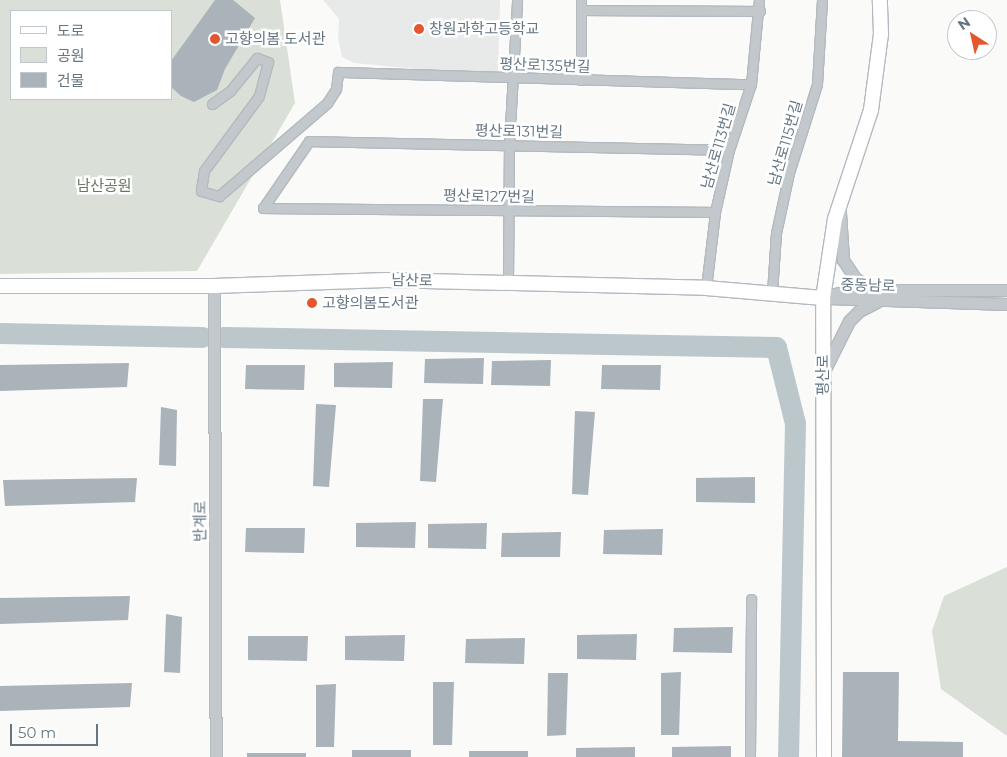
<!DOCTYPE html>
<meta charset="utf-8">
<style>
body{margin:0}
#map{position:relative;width:1007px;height:757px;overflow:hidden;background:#fafaf8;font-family:Montserrat,"Noto Sans KR",sans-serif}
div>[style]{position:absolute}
.built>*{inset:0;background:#e8e9e9}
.green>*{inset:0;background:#dadfd7}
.river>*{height:21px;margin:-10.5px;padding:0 10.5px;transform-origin:10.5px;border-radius:10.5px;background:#bbc7cb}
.building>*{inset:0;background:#aab3b9}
.roads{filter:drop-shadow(1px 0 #b3babf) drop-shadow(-1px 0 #b3babf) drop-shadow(0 1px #b3babf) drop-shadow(0 -1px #b3babf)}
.minor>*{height:9px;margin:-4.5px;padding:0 4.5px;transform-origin:4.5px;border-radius:4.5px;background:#c3c8cc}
.tertiary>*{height:11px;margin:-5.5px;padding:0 5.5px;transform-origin:5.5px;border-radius:5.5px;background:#c3c8cc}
.secondary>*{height:14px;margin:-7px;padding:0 7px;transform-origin:7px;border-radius:7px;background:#fff}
.dots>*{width:14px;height:14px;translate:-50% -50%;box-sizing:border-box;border:2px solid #fff;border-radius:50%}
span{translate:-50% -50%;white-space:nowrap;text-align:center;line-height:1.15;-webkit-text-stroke:5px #fff;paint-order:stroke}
.poi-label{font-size:15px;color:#657683}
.left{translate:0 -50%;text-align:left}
.street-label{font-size:15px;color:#657683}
.park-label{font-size:15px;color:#687a64}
.legend{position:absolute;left:10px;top:10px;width:162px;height:90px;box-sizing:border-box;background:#fff;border:1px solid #c1c8cd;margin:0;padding:6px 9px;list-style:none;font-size:15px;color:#657683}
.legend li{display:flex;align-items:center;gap:10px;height:25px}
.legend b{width:25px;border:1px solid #c1c8cd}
.north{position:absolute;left:947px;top:10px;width:50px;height:50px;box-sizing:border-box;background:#fff;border:1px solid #c1c8cd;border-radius:50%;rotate:325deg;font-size:14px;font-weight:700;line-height:20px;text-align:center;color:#657683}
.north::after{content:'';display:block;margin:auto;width:18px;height:22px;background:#e4572e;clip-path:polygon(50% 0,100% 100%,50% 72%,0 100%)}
.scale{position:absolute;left:10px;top:724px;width:88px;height:22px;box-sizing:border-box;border:2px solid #657683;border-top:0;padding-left:6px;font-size:15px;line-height:18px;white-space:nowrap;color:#657683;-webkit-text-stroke:4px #fff;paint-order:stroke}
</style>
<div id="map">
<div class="built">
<i style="clip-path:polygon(323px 0,500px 0,498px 72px,490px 76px,354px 63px,342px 57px,338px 38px,339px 19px)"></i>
</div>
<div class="green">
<i style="clip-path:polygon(evenodd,0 0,280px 0,295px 103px,197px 271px,0 274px,0 0,11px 11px,171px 11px,171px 99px,11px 99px,11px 11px)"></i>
<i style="clip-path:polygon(1007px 567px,1007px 736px,941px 689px,932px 631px,944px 596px)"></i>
</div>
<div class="river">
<i style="left:0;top:333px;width:202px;rotate:1.1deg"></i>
<i style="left:223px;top:337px;width:553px;rotate:1.04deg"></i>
<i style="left:776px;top:347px;width:78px;rotate:76deg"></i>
<i style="left:795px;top:423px;width:334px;rotate:91.2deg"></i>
</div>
<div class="building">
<i style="clip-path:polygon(215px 0,233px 0,255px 18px,225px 69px,217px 90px,194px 102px,181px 96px,171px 87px,171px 61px)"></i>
<i style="clip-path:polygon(484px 358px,483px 384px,424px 383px,425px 359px)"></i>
<i style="clip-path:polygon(551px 360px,550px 386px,491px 385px,492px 361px)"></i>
<i style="clip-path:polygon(393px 362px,392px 388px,334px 387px,334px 363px)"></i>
<i style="clip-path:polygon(129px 363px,127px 387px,0 391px,0 365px)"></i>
<i style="clip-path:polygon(246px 365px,305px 365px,304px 390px,245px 389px)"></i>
<i style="clip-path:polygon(602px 365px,661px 365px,660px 390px,601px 389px)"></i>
<i style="clip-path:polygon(423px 399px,443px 399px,436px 482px,420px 481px)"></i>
<i style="clip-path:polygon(316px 404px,336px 405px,329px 487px,313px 486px)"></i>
<i style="clip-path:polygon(161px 407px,177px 410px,176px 466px,159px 465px)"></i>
<i style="clip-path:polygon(575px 411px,595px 412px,588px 495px,572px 494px)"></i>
<i style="clip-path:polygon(755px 477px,755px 503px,696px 502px,696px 478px)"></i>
<i style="clip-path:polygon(137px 478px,135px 502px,5px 506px,3px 480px)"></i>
<i style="clip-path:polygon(416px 522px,415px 548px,356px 547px,356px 523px)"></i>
<i style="clip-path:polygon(487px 523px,486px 549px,428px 548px,428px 524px)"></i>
<i style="clip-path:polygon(246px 528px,305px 528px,304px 553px,245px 552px)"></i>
<i style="clip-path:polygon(663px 529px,662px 555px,603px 554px,604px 530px)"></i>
<i style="clip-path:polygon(561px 532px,560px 557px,501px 557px,502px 533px)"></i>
<i style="clip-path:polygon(130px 596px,128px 620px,0 624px,0 598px)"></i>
<i style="clip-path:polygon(166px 614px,182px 617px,180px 673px,164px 672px)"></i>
<i style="clip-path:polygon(733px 627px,732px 653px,673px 652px,674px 628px)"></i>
<i style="clip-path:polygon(637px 634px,636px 660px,577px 659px,577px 635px)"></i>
<i style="clip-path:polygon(405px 635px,404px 661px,345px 660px,345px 636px)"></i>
<i style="clip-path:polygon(248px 636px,308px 636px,307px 661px,248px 660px)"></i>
<i style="clip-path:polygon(525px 638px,524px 664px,465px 663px,466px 639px)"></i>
<i style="clip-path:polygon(681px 672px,679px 735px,661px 735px,661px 673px)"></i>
<i style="clip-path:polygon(843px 672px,899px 672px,898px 741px,963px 742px,963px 757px,842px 757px)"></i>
<i style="clip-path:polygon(548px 673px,568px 673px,566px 735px,547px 736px)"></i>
<i style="clip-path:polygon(433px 682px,454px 682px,452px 745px,433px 745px)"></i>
<i style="clip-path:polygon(132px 683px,130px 707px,0 711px,0 686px)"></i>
<i style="clip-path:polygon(336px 684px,334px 747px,316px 747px,316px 685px)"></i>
<i style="clip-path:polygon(731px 746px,731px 757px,672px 757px,672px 747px)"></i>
<i style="clip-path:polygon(635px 747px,635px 757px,576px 757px,576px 748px)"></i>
<i style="clip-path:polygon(352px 750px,411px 750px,411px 757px,352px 757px)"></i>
<i style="clip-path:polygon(469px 751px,528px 751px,528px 757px,469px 757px)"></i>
<i style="clip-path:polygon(247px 753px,306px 753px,306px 757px,247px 757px)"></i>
</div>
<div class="roads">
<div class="minor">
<i style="left:581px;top:10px;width:179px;rotate:0.3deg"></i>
<i style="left:581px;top:80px;width:80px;rotate:-90deg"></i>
<i style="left:212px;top:104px;width:22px;rotate:-36deg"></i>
<i style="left:230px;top:91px;width:43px;rotate:-50.7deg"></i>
<i style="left:257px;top:58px;width:12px;rotate:20deg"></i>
<i style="left:268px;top:62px;width:35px;rotate:105deg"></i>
<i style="left:259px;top:96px;width:93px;rotate:126.3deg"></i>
<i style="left:204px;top:171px;width:20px;rotate:99deg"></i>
<i style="left:201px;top:191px;width:19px;rotate:16deg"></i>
<i style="left:219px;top:196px;width:143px;rotate:-40.7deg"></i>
<i style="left:327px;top:103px;width:17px;rotate:-57deg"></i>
<i style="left:336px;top:89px;width:17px;rotate:-83deg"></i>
<i style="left:338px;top:72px;width:413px;rotate:1.7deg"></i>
<i style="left:263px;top:208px;width:81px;rotate:-55.5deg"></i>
<i style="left:309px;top:141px;width:420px;rotate:1.2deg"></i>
<i style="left:263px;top:208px;width:452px;rotate:0.5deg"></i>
<i style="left:508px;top:283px;width:138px;rotate:-89.6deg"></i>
<i style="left:509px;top:145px;width:145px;rotate:-86.8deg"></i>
<i style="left:706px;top:288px;width:77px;rotate:-83.2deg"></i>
<i style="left:715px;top:212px;width:64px;rotate:-77.3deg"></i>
<i style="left:729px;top:150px;width:70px;rotate:-71.6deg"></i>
<i style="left:751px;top:84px;width:84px;rotate:-84.6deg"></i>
<i style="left:772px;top:293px;width:60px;rotate:-86.2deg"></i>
<i style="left:776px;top:233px;width:61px;rotate:-77.8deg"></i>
<i style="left:789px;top:173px;width:93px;rotate:-72.5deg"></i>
<i style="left:817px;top:84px;width:84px;rotate:-86.6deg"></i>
<i style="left:750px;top:757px;width:158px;rotate:-89.6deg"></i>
</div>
<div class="tertiary">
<i style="left:840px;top:213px;width:47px;rotate:86.3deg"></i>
<i style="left:843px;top:260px;width:22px;rotate:56deg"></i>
<i style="left:855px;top:278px;width:20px;rotate:33deg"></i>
<i style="left:214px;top:286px;width:471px;rotate:89.8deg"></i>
<i style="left:823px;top:298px;width:23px;rotate:-18deg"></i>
<i style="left:845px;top:291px;width:20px;rotate:-3deg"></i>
<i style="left:865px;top:290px;width:142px"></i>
<i style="left:828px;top:298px;width:179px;rotate:1.9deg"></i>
<i style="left:826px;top:367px;width:51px;rotate:-63.4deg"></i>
<i style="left:849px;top:321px;width:14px;rotate:-45deg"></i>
<i style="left:859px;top:311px;width:20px;rotate:-27deg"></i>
</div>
<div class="secondary">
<i style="left:0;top:286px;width:214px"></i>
<i style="left:214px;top:286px;width:172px;rotate:-2deg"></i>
<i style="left:386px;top:280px;width:320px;rotate:1.4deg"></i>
<i style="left:706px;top:288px;width:117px;rotate:4.9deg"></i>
<i style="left:824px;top:757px;width:459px;rotate:-90.1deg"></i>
<i style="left:823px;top:298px;width:80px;rotate:-81.4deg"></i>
<i style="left:835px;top:219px;width:115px;rotate:-71.7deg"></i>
<i style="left:871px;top:110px;width:77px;rotate:-82.5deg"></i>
<i style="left:881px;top:34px;width:34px;rotate:-92deg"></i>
</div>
</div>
<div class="dots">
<i style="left:419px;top:29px;background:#e4572e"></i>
<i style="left:215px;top:39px;background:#e4572e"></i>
<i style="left:312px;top:303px;background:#e4572e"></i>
</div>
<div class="poi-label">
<span class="left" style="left:429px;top:29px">창원과학고등학교</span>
<span class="left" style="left:225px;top:39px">고향의봄 도서관</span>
<span class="left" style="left:322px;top:303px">고향의봄도서관</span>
</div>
<div class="street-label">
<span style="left:545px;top:65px;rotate:2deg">평산로135번길</span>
<span style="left:519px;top:131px;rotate:1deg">평산로131번길</span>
<span style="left:785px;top:143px;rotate:-74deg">남산로115번길</span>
<span style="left:718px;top:146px;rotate:-74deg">남산로113번길</span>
<span style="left:489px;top:196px;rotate:1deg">평산로127번길</span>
<span style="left:412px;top:280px;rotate:1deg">남산로</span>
<span style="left:868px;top:285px;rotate:2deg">중동남로</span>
<span style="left:823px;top:375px;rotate:-90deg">평산로</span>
<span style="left:200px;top:521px;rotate:-90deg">반계로</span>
</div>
<div class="park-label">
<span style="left:104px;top:186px">남산공원</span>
</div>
<ul class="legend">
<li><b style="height:6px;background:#fff"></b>도로</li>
<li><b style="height:14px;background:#dadfd7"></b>공원</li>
<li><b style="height:14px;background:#aab3b9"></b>건물</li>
</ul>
<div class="north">N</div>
<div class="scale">50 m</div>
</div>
